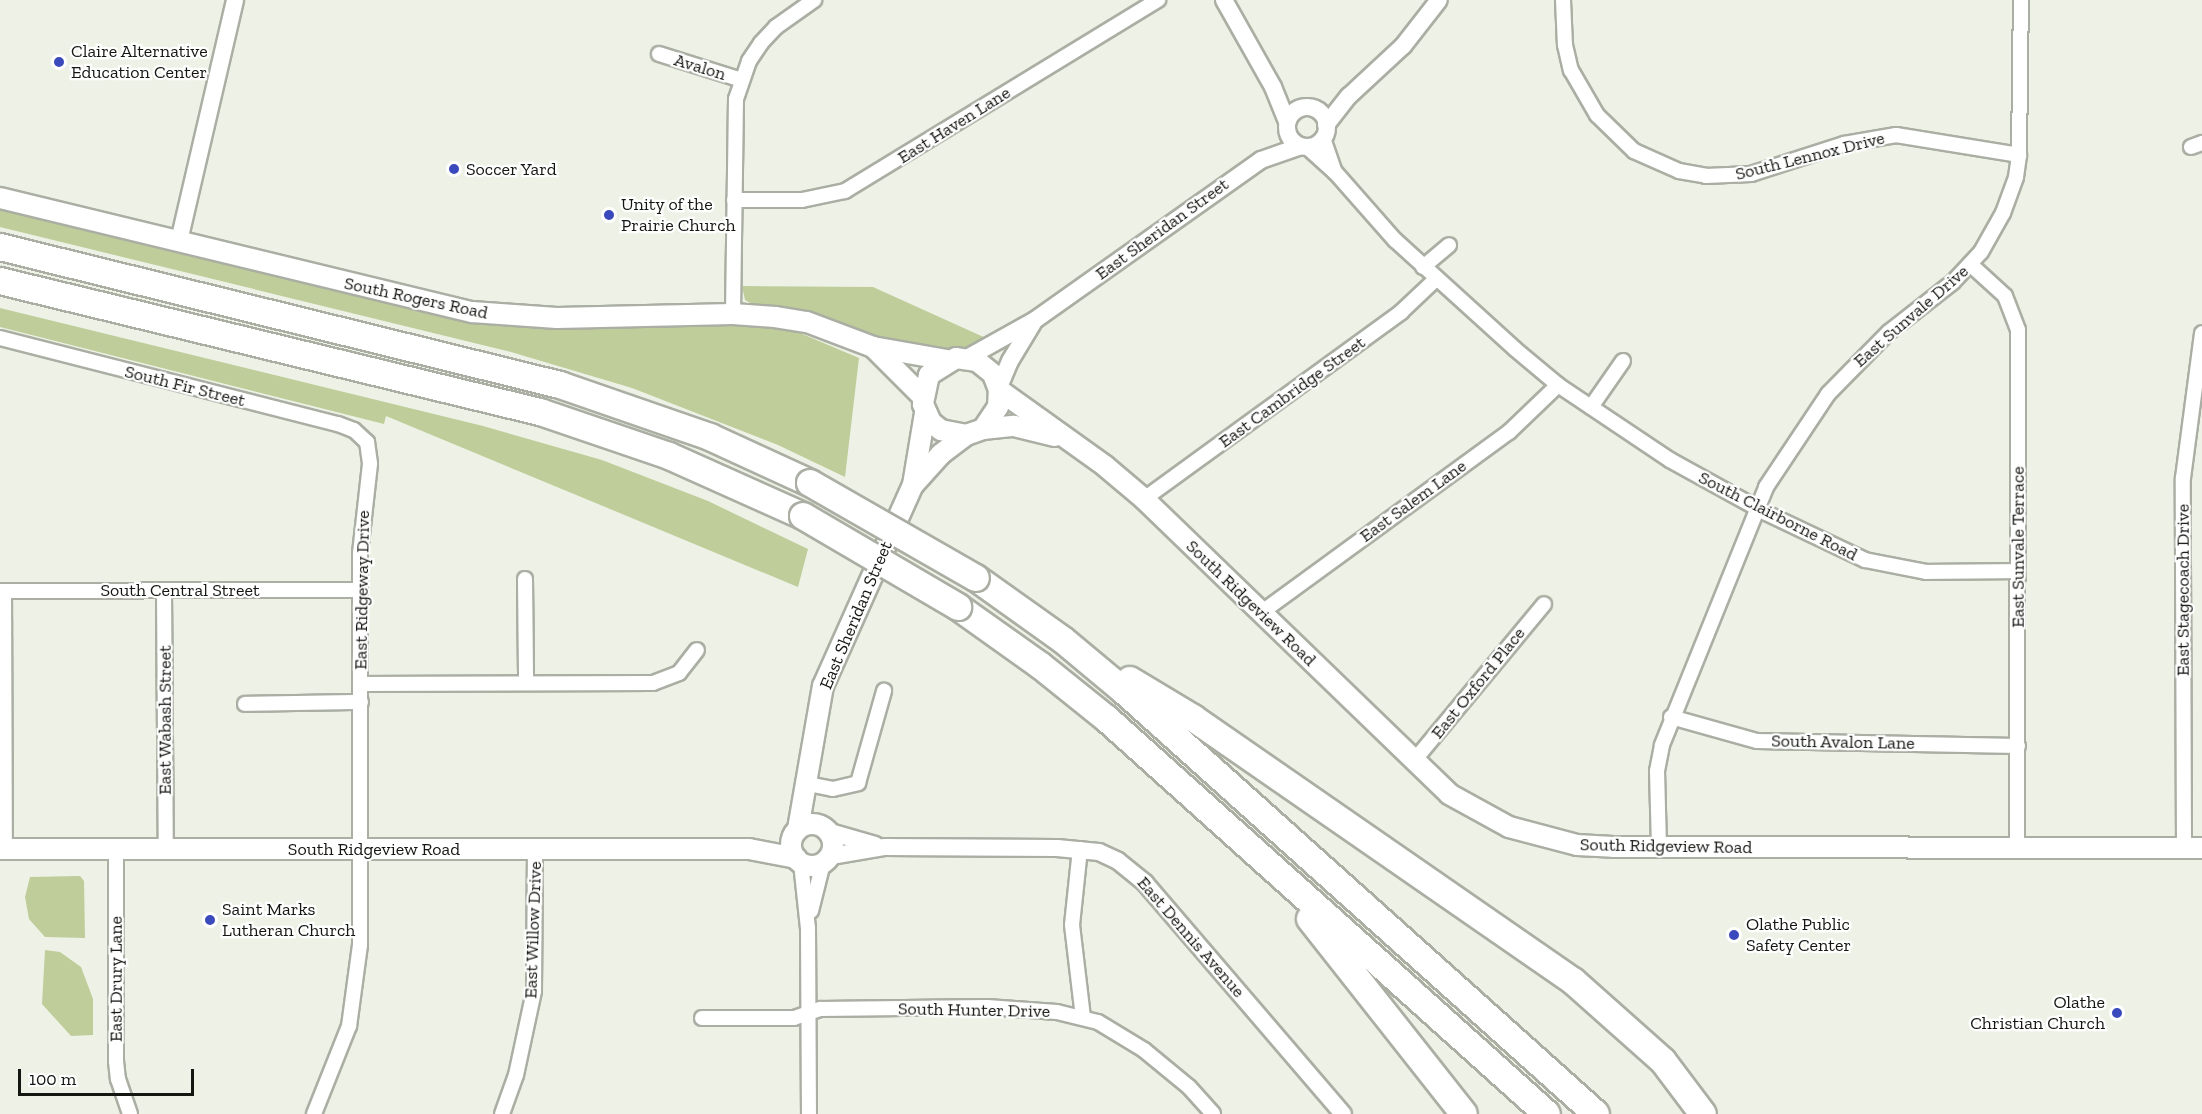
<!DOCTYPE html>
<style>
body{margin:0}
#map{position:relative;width:2202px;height:1114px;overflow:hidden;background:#eef2e6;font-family:"Zilla Slab",serif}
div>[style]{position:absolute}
.green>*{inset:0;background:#becd99}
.roads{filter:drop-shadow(2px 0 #aaaea3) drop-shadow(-2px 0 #aaaea3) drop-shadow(0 2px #aaaea3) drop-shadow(0 -2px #aaaea3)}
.minor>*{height:14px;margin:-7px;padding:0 7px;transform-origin:7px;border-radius:7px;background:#fff}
.tertiary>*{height:16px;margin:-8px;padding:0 8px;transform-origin:8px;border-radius:8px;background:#fff}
.tertiary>.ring{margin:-8px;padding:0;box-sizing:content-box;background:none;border:16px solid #fff;border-radius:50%}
.secondary>*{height:20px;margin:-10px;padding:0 10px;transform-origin:10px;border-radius:10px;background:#fff}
.secondary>.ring{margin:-10px;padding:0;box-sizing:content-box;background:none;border:20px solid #fff;border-radius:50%}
.motorway>*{height:26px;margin:-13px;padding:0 13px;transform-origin:13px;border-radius:13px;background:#fff}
.bridges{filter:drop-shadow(2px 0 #aaaea3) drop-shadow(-2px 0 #aaaea3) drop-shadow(0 2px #aaaea3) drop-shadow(0 -2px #aaaea3)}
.motorway-bridge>*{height:26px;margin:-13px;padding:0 13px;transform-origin:13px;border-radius:13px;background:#fff}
.dots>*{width:16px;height:16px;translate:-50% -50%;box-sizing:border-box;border:3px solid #fff;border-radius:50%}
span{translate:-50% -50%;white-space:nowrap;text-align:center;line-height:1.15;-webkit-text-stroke:4.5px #fff;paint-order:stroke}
.poi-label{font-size:18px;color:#141612}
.left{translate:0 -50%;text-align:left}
.right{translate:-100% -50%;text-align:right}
.street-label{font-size:18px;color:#141612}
.scale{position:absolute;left:18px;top:1069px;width:176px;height:27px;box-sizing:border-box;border:3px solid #141612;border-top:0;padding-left:8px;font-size:18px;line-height:21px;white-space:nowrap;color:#141612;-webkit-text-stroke:4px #fff;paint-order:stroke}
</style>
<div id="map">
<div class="green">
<div style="clip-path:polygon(0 208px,453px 319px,527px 327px,751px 325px,800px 333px,859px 358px,845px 477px,778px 445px,632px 388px,511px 352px,0 227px)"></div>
<div style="clip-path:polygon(742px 286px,873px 287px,988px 339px,949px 354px,885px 340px,827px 319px,757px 307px,745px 300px)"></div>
<div style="clip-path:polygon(0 308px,483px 426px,602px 460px,708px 501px,808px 549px,798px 587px,386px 416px,384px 424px,0 327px)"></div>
<div style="clip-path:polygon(80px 876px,84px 881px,85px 938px,45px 937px,29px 919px,25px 897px,30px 877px)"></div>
<div style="clip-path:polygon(45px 950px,60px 952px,81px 967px,93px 999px,93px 1035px,71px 1036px,42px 1004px)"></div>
</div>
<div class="roads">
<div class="minor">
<div style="left:1563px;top:0;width:45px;rotate:87.5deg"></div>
<div style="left:1565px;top:45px;width:26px;rotate:77deg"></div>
<div style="left:1571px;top:70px;width:52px;rotate:60deg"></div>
<div style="left:1597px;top:115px;width:52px;rotate:44.2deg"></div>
<div style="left:1634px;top:151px;width:49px;rotate:24deg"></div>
<div style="left:1679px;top:171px;width:27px;rotate:10deg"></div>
<div style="left:1706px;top:176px;width:45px;rotate:-2.5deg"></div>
<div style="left:1751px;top:174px;width:98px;rotate:-17.9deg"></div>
<div style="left:1844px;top:144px;width:53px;rotate:-9.8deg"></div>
<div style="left:1896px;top:135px;width:125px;rotate:9.2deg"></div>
<div style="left:659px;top:54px;width:87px;rotate:17.4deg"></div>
<div style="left:1323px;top:138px;width:36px;rotate:71deg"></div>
<div style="left:1307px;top:147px;width:38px;rotate:42deg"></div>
<div style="left:1335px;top:172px;width:91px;rotate:48.6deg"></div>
<div style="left:1395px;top:240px;width:162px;rotate:42.2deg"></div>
<div style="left:1515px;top:349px;width:56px;rotate:39.9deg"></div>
<div style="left:1558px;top:385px;width:135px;rotate:33.8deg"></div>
<div style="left:1670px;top:460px;width:110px;rotate:28.9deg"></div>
<div style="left:1766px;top:513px;width:110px;rotate:25.4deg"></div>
<div style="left:1865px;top:560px;width:62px;rotate:11.1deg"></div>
<div style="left:1926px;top:572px;width:92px;rotate:-0.6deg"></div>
<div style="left:2191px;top:147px;width:12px;rotate:-20deg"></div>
<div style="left:734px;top:200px;width:68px"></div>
<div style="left:802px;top:200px;width:44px;rotate:-11.8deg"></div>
<div style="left:845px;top:191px;width:367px;rotate:-31.4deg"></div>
<div style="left:1970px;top:264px;width:47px;rotate:42.4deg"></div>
<div style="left:2005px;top:296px;width:36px;rotate:69deg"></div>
<div style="left:2018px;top:330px;width:517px;rotate:90.11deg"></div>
<div style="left:1423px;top:267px;width:34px;rotate:-40deg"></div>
<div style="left:733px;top:314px;width:215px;rotate:-89.2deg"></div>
<div style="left:736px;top:99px;width:40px;rotate:-71.1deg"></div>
<div style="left:749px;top:61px;width:22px;rotate:-56deg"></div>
<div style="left:761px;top:43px;width:22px;rotate:-47deg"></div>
<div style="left:776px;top:27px;width:47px;rotate:-35.4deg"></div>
<div style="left:0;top:338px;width:349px;rotate:14.3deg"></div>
<div style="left:338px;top:424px;width:17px;rotate:21deg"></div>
<div style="left:354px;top:430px;width:18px;rotate:43deg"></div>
<div style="left:367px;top:442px;width:22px;rotate:82deg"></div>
<div style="left:370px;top:464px;width:90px;rotate:96.4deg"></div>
<div style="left:360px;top:553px;width:392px;rotate:90deg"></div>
<div style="left:360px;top:945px;width:82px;rotate:97.7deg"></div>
<div style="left:349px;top:1026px;width:95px;rotate:111.7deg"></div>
<div style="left:1591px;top:407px;width:56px;rotate:-55.2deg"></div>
<div style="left:1144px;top:499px;width:318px;rotate:-36deg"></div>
<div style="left:1401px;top:312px;width:48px;rotate:-43.3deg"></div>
<div style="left:525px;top:579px;width:104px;rotate:89.4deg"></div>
<div style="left:0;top:591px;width:359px;rotate:-0.2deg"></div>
<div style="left:4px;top:591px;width:258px;rotate:89.8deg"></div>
<div style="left:164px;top:591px;width:258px;rotate:89.6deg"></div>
<div style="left:1262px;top:612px;width:306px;rotate:-36.1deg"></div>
<div style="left:1509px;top:432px;width:68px;rotate:-43.8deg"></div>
<div style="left:360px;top:684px;width:293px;rotate:-0.2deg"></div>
<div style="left:653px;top:683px;width:28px;rotate:-21deg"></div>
<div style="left:679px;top:673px;width:29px;rotate:-52deg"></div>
<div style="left:245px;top:704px;width:116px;rotate:-1deg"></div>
<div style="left:1671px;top:717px;width:89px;rotate:15.6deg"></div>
<div style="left:1757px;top:741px;width:261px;rotate:1.1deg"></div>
<div style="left:1413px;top:762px;width:205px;rotate:-50.3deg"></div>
<div style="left:808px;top:784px;width:25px;rotate:11deg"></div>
<div style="left:833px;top:789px;width:26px;rotate:-13deg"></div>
<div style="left:858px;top:783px;width:96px;rotate:-74.2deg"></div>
<div style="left:1659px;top:847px;width:76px;rotate:-91.5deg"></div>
<div style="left:1657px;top:771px;width:26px;rotate:-79deg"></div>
<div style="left:1662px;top:745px;width:278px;rotate:-68deg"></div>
<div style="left:1766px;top:487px;width:112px;rotate:-56.3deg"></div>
<div style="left:1828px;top:394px;width:87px;rotate:-45.5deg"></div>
<div style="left:1889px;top:332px;width:81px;rotate:-38deg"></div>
<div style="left:1953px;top:282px;width:41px;rotate:-47deg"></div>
<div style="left:1981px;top:252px;width:45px;rotate:-60.6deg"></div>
<div style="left:2003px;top:213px;width:38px;rotate:-70deg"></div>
<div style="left:2016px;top:177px;width:22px;rotate:-82deg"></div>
<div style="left:2019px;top:155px;width:155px;rotate:-89.3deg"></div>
<div style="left:2184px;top:848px;width:370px;rotate:-90.2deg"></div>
<div style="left:2183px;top:478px;width:146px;rotate:-82.5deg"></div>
<div style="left:116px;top:849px;width:212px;rotate:90deg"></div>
<div style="left:116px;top:1061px;width:18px;rotate:84deg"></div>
<div style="left:118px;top:1079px;width:37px;rotate:71deg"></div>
<div style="left:1080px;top:849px;width:76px;rotate:96deg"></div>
<div style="left:1072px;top:925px;width:93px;rotate:83.2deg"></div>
<div style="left:801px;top:863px;width:65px;rotate:83.9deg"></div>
<div style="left:808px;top:928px;width:186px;rotate:89.7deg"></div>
<div style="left:811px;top:911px;width:49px;rotate:-76deg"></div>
<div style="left:702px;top:1018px;width:92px"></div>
<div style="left:794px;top:1018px;width:28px;rotate:-19deg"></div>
<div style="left:820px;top:1009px;width:167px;rotate:-0.7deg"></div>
<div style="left:987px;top:1007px;width:70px;rotate:4.1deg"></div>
<div style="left:1057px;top:1012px;width:42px;rotate:13.7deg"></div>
<div style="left:1098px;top:1022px;width:54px;rotate:31.3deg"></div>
<div style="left:1144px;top:1050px;width:58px;rotate:39.4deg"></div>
<div style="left:1189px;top:1087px;width:36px;rotate:48deg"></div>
<div style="left:502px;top:1114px;width:41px;rotate:-70.3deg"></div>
<div style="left:516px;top:1075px;width:86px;rotate:-77.9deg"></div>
<div style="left:534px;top:991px;width:142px;rotate:-89.6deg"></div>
</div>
<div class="tertiary">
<div style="left:1224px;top:0;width:100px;rotate:60.6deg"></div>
<div style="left:1273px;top:87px;width:37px;rotate:68deg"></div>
<div class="ring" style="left:1287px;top:107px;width:24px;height:24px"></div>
<div style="left:1326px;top:125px;width:37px;rotate:-52deg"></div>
<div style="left:1349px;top:96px;width:74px;rotate:-42.8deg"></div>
<div style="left:1403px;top:46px;width:58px;rotate:-52deg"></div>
<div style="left:179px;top:241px;width:247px;rotate:-76.9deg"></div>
<div style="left:967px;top:358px;width:78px;rotate:-29.2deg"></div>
<div style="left:1035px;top:320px;width:277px;rotate:-35.3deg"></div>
<div style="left:1261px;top:160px;width:42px;rotate:-19.3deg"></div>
<div style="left:999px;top:387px;width:28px;rotate:-67deg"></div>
<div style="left:1010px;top:361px;width:44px;rotate:-58.8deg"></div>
<div style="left:830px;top:832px;width:47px;rotate:16.1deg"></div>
<div style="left:831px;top:856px;width:55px;rotate:-9.5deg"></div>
<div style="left:885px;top:847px;width:172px;rotate:0.3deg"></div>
<div style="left:1057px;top:848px;width:42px;rotate:5.4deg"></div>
<div style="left:1099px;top:852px;width:21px;rotate:25deg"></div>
<div style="left:1118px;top:861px;width:35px;rotate:39deg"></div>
<div style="left:1145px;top:883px;width:304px;rotate:49.4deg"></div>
</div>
<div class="secondary">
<div style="left:0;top:198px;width:486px;rotate:13.6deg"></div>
<div style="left:472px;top:312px;width:85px;rotate:4deg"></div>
<div style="left:557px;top:318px;width:176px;rotate:-1.3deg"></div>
<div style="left:733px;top:314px;width:42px;rotate:4.1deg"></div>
<div style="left:775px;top:317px;width:32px;rotate:9deg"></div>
<div style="left:807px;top:322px;width:71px;rotate:20.7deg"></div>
<div style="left:873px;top:347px;width:75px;rotate:10deg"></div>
<div style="left:873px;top:347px;width:69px;rotate:45deg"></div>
<div style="left:999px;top:390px;width:130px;rotate:35.6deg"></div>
<div style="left:1105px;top:466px;width:51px;rotate:40.2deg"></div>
<div style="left:1144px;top:499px;width:424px;rotate:44deg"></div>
<div style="left:1449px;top:794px;width:68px;rotate:28.8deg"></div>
<div style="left:1509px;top:827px;width:70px;rotate:14.8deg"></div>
<div style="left:1577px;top:845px;width:36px;rotate:3deg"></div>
<div style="left:1613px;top:847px;width:589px;rotate:0.1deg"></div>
<div style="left:983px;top:429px;width:31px;rotate:-6deg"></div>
<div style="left:1014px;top:426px;width:42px;rotate:13.7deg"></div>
<div style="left:914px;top:484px;width:40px;rotate:-48deg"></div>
<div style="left:941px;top:454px;width:31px;rotate:-37deg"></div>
<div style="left:966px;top:435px;width:18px;rotate:-19deg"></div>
<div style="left:983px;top:429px;width:27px;rotate:-56deg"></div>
<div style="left:998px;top:407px;width:17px;rotate:-87deg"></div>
<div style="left:999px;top:390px;width:17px;rotate:-111deg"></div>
<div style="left:993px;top:374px;width:21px;rotate:-141deg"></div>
<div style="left:977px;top:361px;width:21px;rotate:-172deg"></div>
<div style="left:956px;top:358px;width:32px;rotate:148deg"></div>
<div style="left:929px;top:375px;width:30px;rotate:102deg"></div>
<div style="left:923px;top:404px;width:20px;rotate:66deg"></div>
<div style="left:931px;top:422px;width:13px;rotate:39deg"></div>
<div style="left:941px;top:430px;width:25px;rotate:11deg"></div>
<div class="ring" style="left:791px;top:824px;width:22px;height:22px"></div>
<div style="left:798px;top:829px;width:145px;rotate:-80.1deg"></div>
<div style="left:823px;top:686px;width:220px;rotate:-65.9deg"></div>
<div style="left:913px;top:485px;width:73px;rotate:-80.5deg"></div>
<div style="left:0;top:849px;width:749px"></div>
<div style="left:749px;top:849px;width:48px;rotate:10.8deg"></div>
</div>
<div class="motorway">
<div style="left:0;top:247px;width:577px;rotate:13.84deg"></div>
<div style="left:560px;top:385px;width:159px;rotate:19.1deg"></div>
<div style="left:710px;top:437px;width:110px;rotate:24.7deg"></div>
<div style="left:0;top:281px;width:556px;rotate:13.64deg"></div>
<div style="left:540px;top:412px;width:136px;rotate:18.8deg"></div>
<div style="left:669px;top:456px;width:147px;rotate:24.1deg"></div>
<div style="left:976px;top:578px;width:107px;rotate:35.5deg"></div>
<div style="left:1063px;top:640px;width:78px;rotate:39.8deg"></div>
<div style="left:1123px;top:690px;width:635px;rotate:41.87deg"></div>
<div style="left:958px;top:607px;width:102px;rotate:35.4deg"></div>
<div style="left:1041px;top:666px;width:85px;rotate:38.8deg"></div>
<div style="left:1107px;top:719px;width:591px;rotate:41.92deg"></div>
<div style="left:1130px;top:680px;width:74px;rotate:31.1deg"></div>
<div style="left:1193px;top:718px;width:462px;rotate:34.7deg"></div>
<div style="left:1573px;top:981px;width:120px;rotate:41.6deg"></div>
<div style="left:1663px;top:1061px;width:66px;rotate:53deg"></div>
<div style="left:1310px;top:919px;width:248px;rotate:51.7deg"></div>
</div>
</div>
<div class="bridges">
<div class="motorway-bridge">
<div style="left:810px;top:483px;width:191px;rotate:29.8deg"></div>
<div style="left:803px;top:516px;width:180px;rotate:30.4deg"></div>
</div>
</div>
<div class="dots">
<div style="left:59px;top:62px;background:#3a49bc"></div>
<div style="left:454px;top:169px;background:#3a49bc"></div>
<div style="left:609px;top:215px;background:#3a49bc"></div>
<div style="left:210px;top:920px;background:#3a49bc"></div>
<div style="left:1734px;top:935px;background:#3a49bc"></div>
<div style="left:2117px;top:1013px;background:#3a49bc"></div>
</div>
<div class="poi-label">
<span class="left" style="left:71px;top:62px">Claire Alternative<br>Education Center</span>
<span class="left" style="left:466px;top:169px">Soccer Yard</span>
<span class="left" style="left:621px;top:215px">Unity of the<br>Prairie Church</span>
<span class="left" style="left:222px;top:920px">Saint Marks<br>Lutheran Church</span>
<span class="left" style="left:1746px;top:935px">Olathe Public<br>Safety Center</span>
<span class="right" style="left:2105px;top:1013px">Olathe<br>Christian Church</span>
</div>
<div class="street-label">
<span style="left:700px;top:67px;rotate:17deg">Avalon</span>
<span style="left:954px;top:125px;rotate:-32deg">East Haven Lane</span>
<span style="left:1810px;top:156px;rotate:-14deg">South Lennox Drive</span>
<span style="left:1162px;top:229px;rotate:-36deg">East Sheridan Street</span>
<span style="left:416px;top:298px;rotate:12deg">South Rogers Road</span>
<span style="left:1911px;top:316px;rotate:-41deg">East Sunvale Drive</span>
<span style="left:185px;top:386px;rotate:14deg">South Fir Street</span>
<span style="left:1292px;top:392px;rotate:-36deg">East Cambridge Street</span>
<span style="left:1413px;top:501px;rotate:-36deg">East Salem Lane</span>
<span style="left:1778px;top:516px;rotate:27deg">South Clairborne Road</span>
<span style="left:2018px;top:547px;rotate:-90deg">East Sunvale Terrace</span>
<span style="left:180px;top:590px">South Central Street</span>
<span style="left:362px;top:590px;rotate:-89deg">East Ridgeway Drive</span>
<span style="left:2183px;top:590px;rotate:-90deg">East Stagecoach Drive</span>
<span style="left:1251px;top:603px;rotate:44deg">South Ridgeview Road</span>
<span style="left:856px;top:615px;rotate:-67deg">East Sheridan Street</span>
<span style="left:1478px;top:683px;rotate:-51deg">East Oxford Place</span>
<span style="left:165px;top:720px;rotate:-90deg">East Wabash Street</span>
<span style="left:1843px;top:742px;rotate:1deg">South Avalon Lane</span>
<span style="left:1666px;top:846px;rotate:1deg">South Ridgeview Road</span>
<span style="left:374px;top:849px">South Ridgeview Road</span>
<span style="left:533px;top:930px;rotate:-88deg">East Willow Drive</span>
<span style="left:1191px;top:937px;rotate:49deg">East Dennis Avenue</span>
<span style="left:116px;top:979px;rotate:-90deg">East Drury Lane</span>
<span style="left:974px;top:1010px;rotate:1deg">South Hunter Drive</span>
</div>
<div class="scale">100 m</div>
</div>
